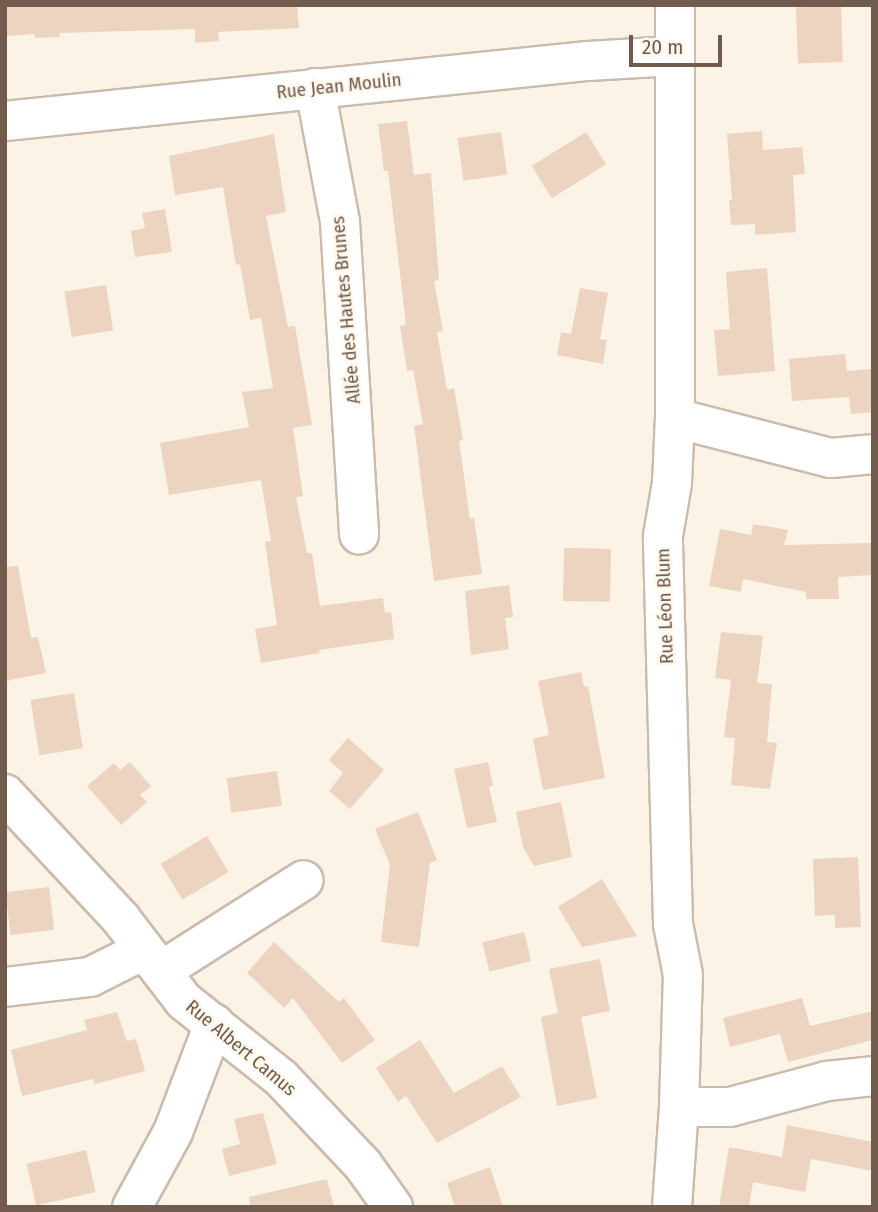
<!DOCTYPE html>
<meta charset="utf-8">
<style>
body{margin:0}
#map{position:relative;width:878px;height:1212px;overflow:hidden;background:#faf3e6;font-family:"Fira Sans Condensed",sans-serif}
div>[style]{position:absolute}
.building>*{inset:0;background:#edd4c0;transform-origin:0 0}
.roads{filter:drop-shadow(2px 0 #cbbbad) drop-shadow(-2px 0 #cbbbad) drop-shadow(0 2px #cbbbad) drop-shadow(0 -2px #cbbbad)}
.minor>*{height:38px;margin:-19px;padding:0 19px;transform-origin:19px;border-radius:19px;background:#fff}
span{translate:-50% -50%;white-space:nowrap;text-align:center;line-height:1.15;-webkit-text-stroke:5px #fdf7ec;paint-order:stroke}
.street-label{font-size:19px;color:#715b4d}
.frame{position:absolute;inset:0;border:7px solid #715b4d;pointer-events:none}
.scale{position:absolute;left:629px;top:35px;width:93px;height:32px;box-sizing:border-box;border:4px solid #715b4d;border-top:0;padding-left:9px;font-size:21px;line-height:24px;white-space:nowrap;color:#715b4d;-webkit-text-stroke:5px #fdf7ec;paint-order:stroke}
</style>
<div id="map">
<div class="building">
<div style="clip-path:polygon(5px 5px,297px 5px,299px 28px,218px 32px,219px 41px,195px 43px,195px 29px,59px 33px,60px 37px,35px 38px,35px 34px,5px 36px)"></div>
<div style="left:841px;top:6px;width:56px;height:45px;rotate:88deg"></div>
<div style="clip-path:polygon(407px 121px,414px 175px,431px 173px,439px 280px,434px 281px,443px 331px,437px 332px,447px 390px,454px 388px,463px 440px,459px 441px,470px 519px,474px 518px,482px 574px,434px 581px,414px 426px,423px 424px,413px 370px,407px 371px,400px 326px,406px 325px,388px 171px,384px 171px,378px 124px)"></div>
<div style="clip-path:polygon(762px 131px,763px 150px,802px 147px,805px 174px,793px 175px,796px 232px,755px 235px,755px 224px,731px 225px,729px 200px,732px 200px,727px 134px)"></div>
<div style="left:501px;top:132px;width:43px;height:44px;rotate:82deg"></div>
<div style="left:586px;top:132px;width:38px;height:64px;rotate:58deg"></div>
<div style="clip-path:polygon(274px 134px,286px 212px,266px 216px,288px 327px,295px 326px,312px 425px,293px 428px,303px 496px,296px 497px,307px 553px,312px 553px,320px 606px,383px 598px,385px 613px,391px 612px,394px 639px,319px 650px,320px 653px,261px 663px,255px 629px,277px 625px,265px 542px,271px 541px,261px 480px,169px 495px,160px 443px,249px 427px,242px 392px,273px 388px,261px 318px,250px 320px,240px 264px,236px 265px,223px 187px,175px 195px,169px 156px)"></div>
<div style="clip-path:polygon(165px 209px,172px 252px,135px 257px,131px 231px,145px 228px,142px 213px)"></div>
<div style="clip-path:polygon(767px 268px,775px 371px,718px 376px,714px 330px,730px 329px,726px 272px)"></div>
<div style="left:106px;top:285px;width:46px;height:42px;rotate:81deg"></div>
<div style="clip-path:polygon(580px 288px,608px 293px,600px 339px,607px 340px,603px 364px,557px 355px,561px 332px,571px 334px)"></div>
<div style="clip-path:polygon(845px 354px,847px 371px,873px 369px,873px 412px,851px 414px,849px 397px,792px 401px,789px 359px)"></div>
<div style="clip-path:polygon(753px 524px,788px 530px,784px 545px,873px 543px,873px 575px,838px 577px,839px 599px,806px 599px,806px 592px,743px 579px,741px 592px,709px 586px,720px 529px,751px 535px)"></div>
<div style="left:564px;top:548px;width:47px;height:53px;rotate:1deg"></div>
<div style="clip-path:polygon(18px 566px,31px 638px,38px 637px,46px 673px,5px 681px,5px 567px)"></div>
<div style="clip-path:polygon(509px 585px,513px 617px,505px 618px,509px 649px,471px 655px,465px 591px)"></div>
<div style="clip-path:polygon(721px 632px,763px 636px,757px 683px,772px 684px,767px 742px,777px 743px,770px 789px,731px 785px,735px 738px,724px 737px,731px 680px,715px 678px)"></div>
<div style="clip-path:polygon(581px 672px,584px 687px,588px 686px,605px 778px,543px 790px,533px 739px,549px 735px,538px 681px)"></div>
<div style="left:74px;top:693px;width:56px;height:44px;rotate:81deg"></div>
<div style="clip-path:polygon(348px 738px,384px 770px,350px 809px,329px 791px,343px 773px,329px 760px)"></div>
<div style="clip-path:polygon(130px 762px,151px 786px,140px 795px,147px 802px,121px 825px,87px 786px,114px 763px,120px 770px)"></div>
<div style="clip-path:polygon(488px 762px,493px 785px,489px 787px,497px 822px,467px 828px,454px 769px)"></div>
<div style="left:277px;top:771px;width:35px;height:51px;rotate:82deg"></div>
<div style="clip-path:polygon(561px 802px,572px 857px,534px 866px,523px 847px,516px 812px)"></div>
<div style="clip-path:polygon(418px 812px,437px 860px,430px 863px,419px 947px,381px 942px,390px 865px,375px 829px)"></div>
<div style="left:207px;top:836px;width:42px;height:54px;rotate:59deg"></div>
<div style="clip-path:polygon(858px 857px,861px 927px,835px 928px,835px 915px,815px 916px,813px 859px)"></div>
<div style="clip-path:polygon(602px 879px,637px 936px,582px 947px,558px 907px)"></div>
<div style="left:49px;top:887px;width:43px;height:44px;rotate:83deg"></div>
<div style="left:524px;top:932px;width:30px;height:43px;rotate:76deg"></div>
<div style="clip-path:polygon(274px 942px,339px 1002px,344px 998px,375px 1040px,342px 1063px,293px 998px,284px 1008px,247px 973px)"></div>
<div style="clip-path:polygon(600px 959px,610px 1011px,581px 1017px,597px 1098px,557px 1106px,541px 1017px,558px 1013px,549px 969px)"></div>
<div style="clip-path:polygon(802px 998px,810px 1026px,873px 1011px,873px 1040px,788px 1062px,780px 1034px,730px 1047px,723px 1018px)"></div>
<div style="clip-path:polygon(117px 1012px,127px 1041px,136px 1039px,145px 1071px,95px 1084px,93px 1079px,22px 1096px,11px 1050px,87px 1030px,84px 1020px)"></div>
<div style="clip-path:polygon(420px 1040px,454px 1093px,502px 1066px,521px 1097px,437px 1143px,406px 1096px,398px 1102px,376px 1068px)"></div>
<div style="clip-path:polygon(263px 1113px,277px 1164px,229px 1176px,222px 1149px,240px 1144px,234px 1119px)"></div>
<div style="clip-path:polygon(787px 1125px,873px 1142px,873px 1171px,811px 1159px,805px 1192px,753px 1182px,749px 1207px,719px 1207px,729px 1147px,782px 1157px)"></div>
<div style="left:86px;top:1150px;width:43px;height:61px;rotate:77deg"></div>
<div style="clip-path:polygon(490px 1167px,503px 1207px,455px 1207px,447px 1183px)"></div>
<div style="clip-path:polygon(327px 1179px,334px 1207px,250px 1207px,249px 1197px)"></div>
</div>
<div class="roads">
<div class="minor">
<div style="left:315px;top:88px;width:136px;rotate:79.4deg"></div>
<div style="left:340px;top:222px;width:313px;rotate:86.5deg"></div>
<div style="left:5px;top:121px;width:586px;rotate:-5.88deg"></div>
<div style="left:588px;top:61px;width:86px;rotate:-3.3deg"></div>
<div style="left:675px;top:418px;width:161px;rotate:14.4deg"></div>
<div style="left:831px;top:458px;width:42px;rotate:-5.4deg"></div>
<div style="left:5px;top:794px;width:171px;rotate:47.1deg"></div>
<div style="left:121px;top:919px;width:103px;rotate:52.5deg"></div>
<div style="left:184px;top:1001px;width:124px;rotate:38.4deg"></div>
<div style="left:281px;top:1078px;width:120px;rotate:46.7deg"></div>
<div style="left:363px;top:1165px;width:52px;rotate:54.5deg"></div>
<div style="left:161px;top:971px;width:169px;rotate:-32.5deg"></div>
<div style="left:5px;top:987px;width:86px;rotate:-6.7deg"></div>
<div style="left:90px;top:977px;width:60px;rotate:-26.6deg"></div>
<div style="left:679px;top:1107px;width:51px"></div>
<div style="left:730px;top:1107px;width:100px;rotate:-15deg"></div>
<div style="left:827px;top:1081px;width:46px;rotate:-6.2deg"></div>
<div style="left:132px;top:1207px;width:85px;rotate:-61.3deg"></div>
<div style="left:173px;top:1132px;width:116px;rotate:-69.2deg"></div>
<div style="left:672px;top:1207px;width:100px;rotate:-86deg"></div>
<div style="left:679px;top:1107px;width:132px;rotate:-88.3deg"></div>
<div style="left:683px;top:975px;width:52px;rotate:-101.1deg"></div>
<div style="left:673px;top:924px;width:388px;rotate:-91.5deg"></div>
<div style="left:663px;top:536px;width:54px;rotate:-80.4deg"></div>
<div style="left:672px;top:483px;width:65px;rotate:-87.4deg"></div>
<div style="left:675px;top:418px;width:413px;rotate:-90deg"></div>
</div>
</div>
<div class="street-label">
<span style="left:339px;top:86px;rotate:-6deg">Rue Jean Moulin</span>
<span style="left:346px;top:310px;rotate:-95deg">Allée des Hautes Brunes</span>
<span style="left:665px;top:606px;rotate:-92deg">Rue Léon Blum</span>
<span style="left:241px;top:1048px;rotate:40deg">Rue Albert Camus</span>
</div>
<div class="frame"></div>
<div class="scale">20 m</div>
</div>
